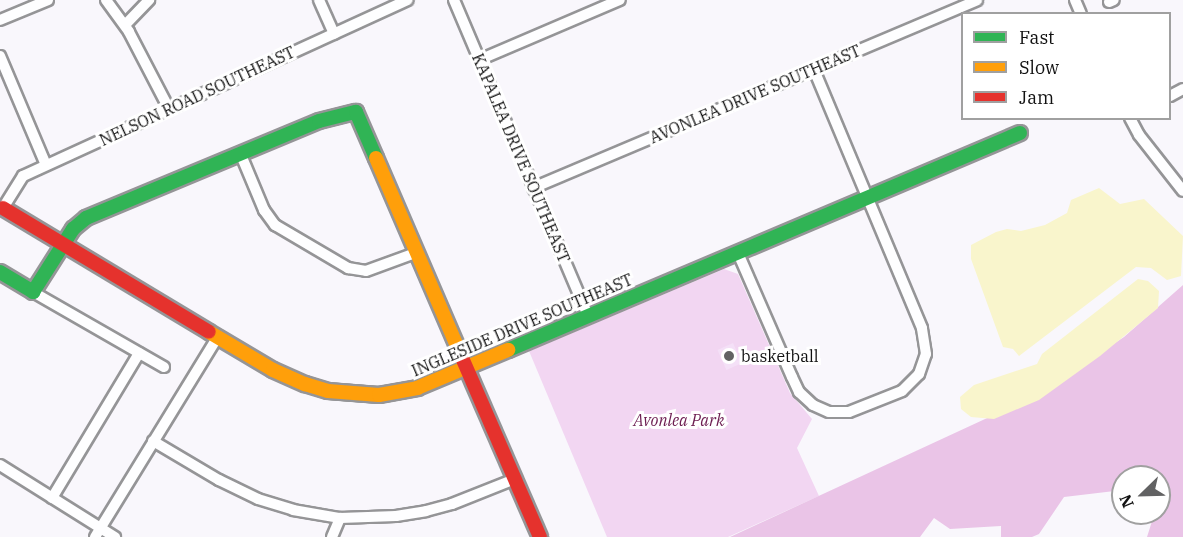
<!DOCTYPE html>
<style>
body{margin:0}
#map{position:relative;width:1183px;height:537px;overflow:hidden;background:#f9f7fc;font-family:"IBM Plex Serif",serif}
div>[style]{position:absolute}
.green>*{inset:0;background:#f2d6f2}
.forest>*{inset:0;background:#eac4e7}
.pitch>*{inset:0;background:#f4e0f7;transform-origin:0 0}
.water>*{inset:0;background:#f9f5cc}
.roads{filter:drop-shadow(2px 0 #959597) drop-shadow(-2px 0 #959597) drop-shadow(0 2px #959597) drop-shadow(0 -2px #959597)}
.street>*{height:10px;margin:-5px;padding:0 5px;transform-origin:5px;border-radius:5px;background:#fefeff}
.fast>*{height:14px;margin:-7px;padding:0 7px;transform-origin:7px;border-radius:7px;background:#30b455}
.slow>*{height:14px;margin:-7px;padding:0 7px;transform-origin:7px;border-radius:7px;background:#ff9f0a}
.jam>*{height:14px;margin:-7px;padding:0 7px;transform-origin:7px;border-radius:7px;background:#e5322d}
.dots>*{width:16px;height:16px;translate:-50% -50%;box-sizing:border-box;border:3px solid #fff;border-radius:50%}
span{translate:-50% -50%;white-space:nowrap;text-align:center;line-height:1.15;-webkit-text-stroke:6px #fff;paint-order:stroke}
.street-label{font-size:16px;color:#111}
.poi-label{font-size:16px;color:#111}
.left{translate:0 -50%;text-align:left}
.park-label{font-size:16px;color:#6d1d51;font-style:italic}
.legend{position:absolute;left:961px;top:12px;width:210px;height:108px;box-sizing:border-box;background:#fff;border:2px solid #a0a0a0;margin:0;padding:8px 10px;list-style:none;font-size:18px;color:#111}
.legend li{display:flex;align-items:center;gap:12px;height:30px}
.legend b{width:30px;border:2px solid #a0a0a0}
.north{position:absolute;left:1111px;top:465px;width:60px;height:60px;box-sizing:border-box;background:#fff;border:2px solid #a0a0a0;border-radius:50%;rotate:247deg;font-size:16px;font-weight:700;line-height:24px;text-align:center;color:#111}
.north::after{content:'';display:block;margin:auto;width:21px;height:27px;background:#626263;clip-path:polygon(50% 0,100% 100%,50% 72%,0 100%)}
</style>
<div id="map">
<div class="green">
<div style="clip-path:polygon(724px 269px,738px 274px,790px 393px,812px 419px,797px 448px,819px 496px,728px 537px,607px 537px,529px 351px)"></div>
</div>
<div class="forest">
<div style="clip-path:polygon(1183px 285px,1183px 537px,1147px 537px,1153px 518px,1149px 513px,1159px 513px,1159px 477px,1123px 477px,1123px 490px,1064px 497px,1039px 534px,1032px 537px,1001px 537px,1001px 526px,950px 529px,934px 518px,920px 537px,730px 537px,1035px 396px,1124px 337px)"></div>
</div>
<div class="pitch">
<div style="left:733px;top:343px;width:22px;height:17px;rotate:66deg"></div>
</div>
<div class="water">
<div style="clip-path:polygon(1099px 188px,1120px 204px,1144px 199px,1183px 236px,1181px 276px,1167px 280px,1151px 268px,1136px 267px,1019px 356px,1013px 349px,1003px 347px,971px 259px,971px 245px,996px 232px,1007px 229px,1021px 231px,1045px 225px,1067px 213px,1071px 200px)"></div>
<div style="clip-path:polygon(1138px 279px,1148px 281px,1159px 291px,1158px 308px,1100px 356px,1039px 400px,994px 419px,971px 417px,961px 409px,960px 397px,974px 385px,1037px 364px,1042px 354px)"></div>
</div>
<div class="roads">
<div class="street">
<div style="left:106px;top:0;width:39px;rotate:54deg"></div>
<div style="left:129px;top:32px;width:87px;rotate:62.5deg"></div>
<div style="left:319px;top:0;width:37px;rotate:66deg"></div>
<div style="left:454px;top:0;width:343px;rotate:67deg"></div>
<div style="left:1075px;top:0;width:15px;rotate:67deg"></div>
<div style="left:1109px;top:2px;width:5px;rotate:-22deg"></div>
<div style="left:0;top:20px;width:52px;rotate:-22.6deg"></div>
<div style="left:125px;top:25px;width:35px;rotate:-46deg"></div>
<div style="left:0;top:56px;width:118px;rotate:67.1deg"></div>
<div style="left:479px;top:60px;width:153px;rotate:-23.1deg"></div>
<div style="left:1170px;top:96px;width:15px;rotate:-28deg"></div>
<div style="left:1130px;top:118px;width:19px;rotate:62deg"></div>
<div style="left:1139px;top:135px;width:71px;rotate:51.8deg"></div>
<div style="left:241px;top:155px;width:60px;rotate:67.3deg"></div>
<div style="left:264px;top:210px;width:19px;rotate:54deg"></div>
<div style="left:275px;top:225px;width:85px;rotate:30.5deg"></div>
<div style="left:348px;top:268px;width:18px;rotate:9deg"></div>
<div style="left:366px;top:271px;width:55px;rotate:-20.1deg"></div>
<div style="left:533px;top:188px;width:482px;rotate:-22.9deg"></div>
<div style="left:0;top:208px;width:3px"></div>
<div style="left:3px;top:208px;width:38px;rotate:-58deg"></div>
<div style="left:23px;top:176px;width:423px;rotate:-24.6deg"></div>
<div style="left:738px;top:253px;width:135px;rotate:66.5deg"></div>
<div style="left:792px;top:377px;width:17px;rotate:65deg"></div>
<div style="left:799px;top:392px;width:19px;rotate:43deg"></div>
<div style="left:813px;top:405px;width:17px;rotate:24deg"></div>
<div style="left:829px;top:412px;width:20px"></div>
<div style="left:849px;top:412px;width:57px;rotate:-21.6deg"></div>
<div style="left:902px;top:391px;width:24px;rotate:-45deg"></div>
<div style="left:919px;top:374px;width:21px;rotate:-71deg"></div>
<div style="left:926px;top:354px;width:26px;rotate:-99deg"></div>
<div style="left:922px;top:328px;width:280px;rotate:-112.7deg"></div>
<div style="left:33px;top:292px;width:151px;rotate:29.8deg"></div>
<div style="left:153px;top:441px;width:77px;rotate:30.6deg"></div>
<div style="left:219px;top:480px;width:43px;rotate:26deg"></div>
<div style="left:258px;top:499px;width:37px;rotate:17deg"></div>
<div style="left:293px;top:510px;width:48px;rotate:9.7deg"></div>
<div style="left:340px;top:518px;width:56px;rotate:-2deg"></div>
<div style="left:396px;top:516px;width:30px;rotate:-9deg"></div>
<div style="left:426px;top:511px;width:27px;rotate:-15deg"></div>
<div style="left:452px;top:504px;width:68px;rotate:-21.6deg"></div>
<div style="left:0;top:465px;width:136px;rotate:32.1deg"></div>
<div style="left:52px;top:498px;width:169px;rotate:-59deg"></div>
<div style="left:95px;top:537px;width:236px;rotate:-58.5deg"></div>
<div style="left:332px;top:537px;width:21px;rotate:-67deg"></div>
</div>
<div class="fast">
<div style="left:0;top:272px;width:39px;rotate:31deg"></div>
<div style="left:33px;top:292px;width:75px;rotate:-57.6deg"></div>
<div style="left:73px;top:229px;width:17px;rotate:-40deg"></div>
<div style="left:86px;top:218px;width:252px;rotate:-22.6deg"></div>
<div style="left:319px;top:121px;width:38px;rotate:-14deg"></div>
<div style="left:356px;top:112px;width:50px;rotate:66.5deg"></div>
<div style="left:508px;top:350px;width:556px;rotate:-22.97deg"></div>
</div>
<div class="slow">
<div style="left:376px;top:158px;width:220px;rotate:66.7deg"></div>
<div style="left:209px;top:332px;width:74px;rotate:30.7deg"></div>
<div style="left:273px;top:370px;width:35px;rotate:24deg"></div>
<div style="left:305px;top:384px;width:24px;rotate:17deg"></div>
<div style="left:328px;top:391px;width:51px;rotate:4.5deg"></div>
<div style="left:379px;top:395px;width:39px;rotate:-10deg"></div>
<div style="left:417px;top:388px;width:99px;rotate:-22.7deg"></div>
</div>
<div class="jam">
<div style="left:3px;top:208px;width:240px;rotate:31deg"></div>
<div style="left:463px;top:360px;width:193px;rotate:66.5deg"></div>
</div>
</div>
<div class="dots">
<div style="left:729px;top:356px;background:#626263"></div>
</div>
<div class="street-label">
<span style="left:755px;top:94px;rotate:-23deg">AVONLEA DRIVE SOUTHEAST</span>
<span style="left:197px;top:96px;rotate:-25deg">NELSON ROAD SOUTHEAST</span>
<span style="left:521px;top:158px;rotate:67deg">KAPALEA DRIVE SOUTHEAST</span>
<span style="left:522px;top:325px;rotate:-23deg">INGLESIDE DRIVE SOUTHEAST</span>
</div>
<div class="poi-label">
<span class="left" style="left:741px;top:356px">basketball</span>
</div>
<div class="park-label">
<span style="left:679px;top:420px">Avonlea Park</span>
</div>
<ul class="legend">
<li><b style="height:8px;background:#30b455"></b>Fast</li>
<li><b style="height:8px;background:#ff9f0a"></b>Slow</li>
<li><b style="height:8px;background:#e5322d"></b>Jam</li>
</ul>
<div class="north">N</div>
</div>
